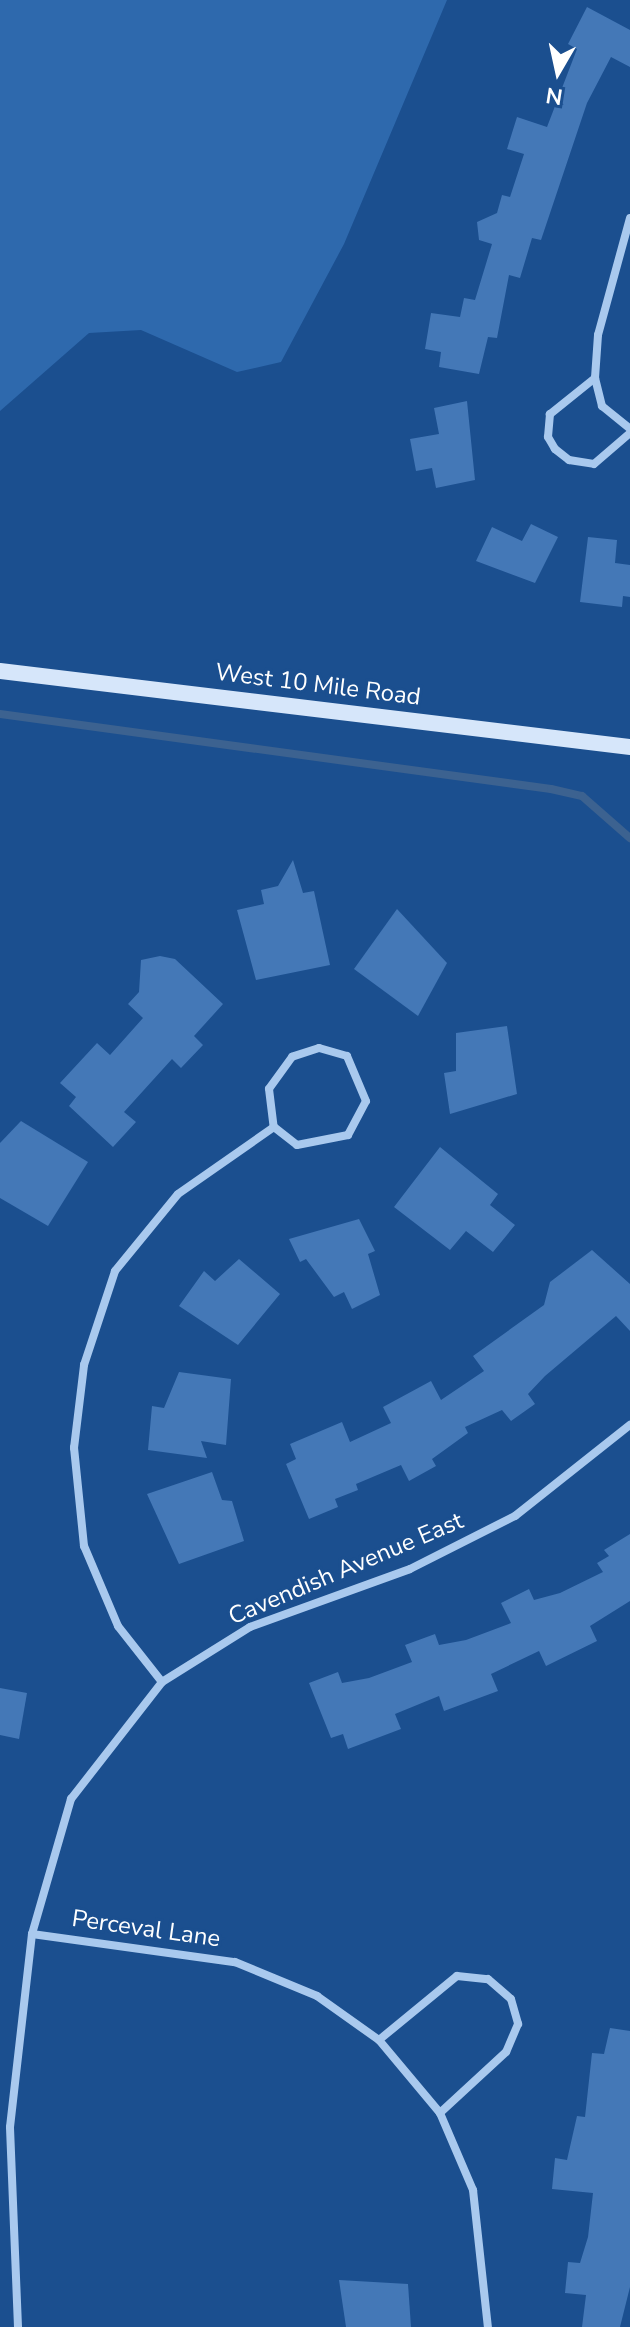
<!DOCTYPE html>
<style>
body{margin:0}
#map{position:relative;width:630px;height:2327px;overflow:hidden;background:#1b4f8f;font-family:"Nunito Sans",sans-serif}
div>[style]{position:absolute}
.green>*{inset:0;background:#2e69ad}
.stream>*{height:8px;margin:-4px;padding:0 4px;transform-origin:4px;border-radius:4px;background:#3c6290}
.building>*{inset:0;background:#4478b7}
.street>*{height:8px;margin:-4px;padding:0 4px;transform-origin:4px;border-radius:4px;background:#a9c9ee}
.secondary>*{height:16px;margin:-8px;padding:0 8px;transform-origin:8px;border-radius:8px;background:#d6e6fa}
span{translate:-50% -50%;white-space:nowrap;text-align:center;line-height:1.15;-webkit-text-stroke:6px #1b4f8f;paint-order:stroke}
.street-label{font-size:24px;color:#fff}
.north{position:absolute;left:518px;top:32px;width:80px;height:80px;-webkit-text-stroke:6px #1b4f8f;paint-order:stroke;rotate:189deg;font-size:22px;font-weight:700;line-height:32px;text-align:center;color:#fff}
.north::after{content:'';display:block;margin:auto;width:28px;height:36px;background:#fff;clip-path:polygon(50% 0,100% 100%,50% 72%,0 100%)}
</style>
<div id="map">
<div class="green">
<div style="clip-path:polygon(0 0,447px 0,344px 244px,281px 362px,237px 372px,141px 330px,89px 333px,0 411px)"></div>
</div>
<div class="stream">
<div style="left:0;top:714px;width:556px;rotate:7.75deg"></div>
<div style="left:551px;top:789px;width:32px;rotate:13deg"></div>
<div style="left:582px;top:796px;width:64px;rotate:41.2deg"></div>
</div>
<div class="building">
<div style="clip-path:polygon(587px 7px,630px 30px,630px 67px,611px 57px,587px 103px,541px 240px,532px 238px,520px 278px,509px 275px,497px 338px,488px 337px,479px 374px,439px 367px,441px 352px,425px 349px,431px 313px,460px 317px,464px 298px,475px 300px,492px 244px,479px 240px,477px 222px,497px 213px,502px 195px,510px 197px,524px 154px,507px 149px,517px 117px,547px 127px,577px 49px,568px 44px)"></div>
<div style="clip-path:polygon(467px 401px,475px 480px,436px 488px,432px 468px,416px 471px,410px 439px,439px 434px,434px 408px)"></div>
<div style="clip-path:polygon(531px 524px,558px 537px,535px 583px,476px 561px,492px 527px,522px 541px)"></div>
<div style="clip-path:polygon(588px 537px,617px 540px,615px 563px,630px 565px,630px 597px,623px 596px,622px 607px,580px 602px)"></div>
<div style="clip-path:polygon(293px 860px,303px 893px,314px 891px,330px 965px,256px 980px,237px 910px,264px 904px,261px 890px,278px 886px)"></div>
<div style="clip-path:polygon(397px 909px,447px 963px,418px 1016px,354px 969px)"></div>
<div style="clip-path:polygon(160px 956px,175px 959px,223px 1004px,194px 1036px,203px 1045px,181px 1068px,172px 1059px,124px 1112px,136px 1122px,113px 1147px,69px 1106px,76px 1097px,60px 1083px,97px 1043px,110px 1055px,143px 1018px,128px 1004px,139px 992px,141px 960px)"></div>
<div style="clip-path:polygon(507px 1026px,517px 1094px,450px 1114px,444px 1073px,456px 1071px,456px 1033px)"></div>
<div style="clip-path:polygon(21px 1121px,88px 1162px,48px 1226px,0 1198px,0 1143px)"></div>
<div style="clip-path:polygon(440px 1147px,498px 1194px,490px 1205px,515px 1225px,493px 1252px,466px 1231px,450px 1250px,394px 1207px)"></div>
<div style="clip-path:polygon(359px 1219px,375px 1251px,368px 1254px,380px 1295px,352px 1309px,344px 1292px,334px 1297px,306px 1259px,300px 1262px,289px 1239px)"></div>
<div style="clip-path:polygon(592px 1250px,630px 1284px,630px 1331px,616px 1316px,545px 1376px,528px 1394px,535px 1404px,511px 1421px,502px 1410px,465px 1427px,468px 1433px,432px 1459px,436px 1466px,409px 1481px,401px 1465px,356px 1484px,358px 1490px,335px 1499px,338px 1507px,309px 1519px,286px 1464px,296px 1459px,290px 1444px,342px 1422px,350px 1442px,391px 1423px,383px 1407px,431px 1381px,441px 1400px,484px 1371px,473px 1356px,544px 1305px,550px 1282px)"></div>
<div style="clip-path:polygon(239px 1259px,280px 1294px,238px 1345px,179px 1306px,204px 1271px,215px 1281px)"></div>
<div style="clip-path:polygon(179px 1372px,231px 1379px,226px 1445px,201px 1441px,207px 1458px,148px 1450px,152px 1406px,164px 1408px)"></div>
<div style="clip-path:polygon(212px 1472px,222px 1500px,232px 1501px,244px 1541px,179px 1564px,147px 1494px)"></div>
<div style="clip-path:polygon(630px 1534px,630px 1601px,590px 1626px,597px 1641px,546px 1666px,539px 1651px,491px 1674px,498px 1691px,444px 1711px,439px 1696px,395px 1714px,401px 1729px,348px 1749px,343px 1734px,331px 1738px,309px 1683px,338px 1672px,342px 1683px,369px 1678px,412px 1662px,405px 1645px,435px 1634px,439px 1645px,466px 1640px,511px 1623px,501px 1603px,529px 1589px,534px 1600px,560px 1593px,603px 1572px,597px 1563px,609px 1556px,604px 1550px)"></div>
<div style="clip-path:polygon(0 1688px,27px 1693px,19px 1739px,0 1735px)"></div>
<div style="clip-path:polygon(610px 2028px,630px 2031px,630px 2287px,620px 2327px,582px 2327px,586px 2295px,565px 2293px,568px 2262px,580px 2263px,588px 2237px,593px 2193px,552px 2189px,555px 2158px,567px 2160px,577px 2116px,585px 2117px,592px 2053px,604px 2054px)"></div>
<div style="clip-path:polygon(339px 2280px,408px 2284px,411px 2327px,346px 2327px)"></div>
</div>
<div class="street">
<div style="left:630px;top:218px;width:121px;rotate:105.3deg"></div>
<div style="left:598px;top:335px;width:43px;rotate:94deg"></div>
<div style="left:595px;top:378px;width:29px;rotate:76deg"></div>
<div style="left:602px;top:406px;width:36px;rotate:39deg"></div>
<div style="left:595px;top:378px;width:58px;rotate:141.3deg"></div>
<div style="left:550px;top:414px;width:23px;rotate:95deg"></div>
<div style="left:548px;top:437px;width:14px;rotate:60deg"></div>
<div style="left:555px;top:449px;width:18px;rotate:38deg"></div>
<div style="left:569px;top:460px;width:25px;rotate:9deg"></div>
<div style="left:594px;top:464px;width:48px;rotate:-40.7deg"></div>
<div style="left:162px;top:1682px;width:71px;rotate:-128.2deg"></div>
<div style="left:118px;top:1626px;width:87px;rotate:-113deg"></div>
<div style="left:84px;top:1546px;width:99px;rotate:-95.8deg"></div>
<div style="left:74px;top:1448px;width:84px;rotate:-83.1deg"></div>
<div style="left:84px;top:1365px;width:99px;rotate:-71.7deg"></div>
<div style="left:115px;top:1271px;width:99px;rotate:-50.7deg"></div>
<div style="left:178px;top:1194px;width:117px;rotate:-34.9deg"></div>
<div style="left:274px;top:1127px;width:29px;rotate:38deg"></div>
<div style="left:297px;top:1145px;width:52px;rotate:-11.1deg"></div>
<div style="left:348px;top:1135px;width:38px;rotate:-62deg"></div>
<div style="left:366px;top:1101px;width:49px;rotate:-112.9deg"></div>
<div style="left:347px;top:1056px;width:29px;rotate:-164deg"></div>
<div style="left:319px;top:1048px;width:28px;rotate:162deg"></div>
<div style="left:292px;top:1057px;width:39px;rotate:126deg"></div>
<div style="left:269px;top:1089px;width:38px;rotate:83deg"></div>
<div style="left:32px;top:1934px;width:205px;rotate:7.9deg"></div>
<div style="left:235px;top:1962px;width:89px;rotate:22.5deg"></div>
<div style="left:317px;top:1996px;width:76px;rotate:35.4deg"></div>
<div style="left:379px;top:2040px;width:95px;rotate:50.1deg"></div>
<div style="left:440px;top:2113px;width:84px;rotate:66.8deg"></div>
<div style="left:473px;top:2190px;width:138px;rotate:83.8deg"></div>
<div style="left:379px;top:2040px;width:101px;rotate:-39.4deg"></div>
<div style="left:457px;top:1976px;width:31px;rotate:6deg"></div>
<div style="left:488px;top:1979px;width:30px;rotate:41deg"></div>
<div style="left:511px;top:1999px;width:26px;rotate:74deg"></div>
<div style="left:518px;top:2024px;width:30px;rotate:113deg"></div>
<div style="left:506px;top:2052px;width:90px;rotate:137.3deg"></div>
<div style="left:18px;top:2327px;width:200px;rotate:-92.3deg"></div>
<div style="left:10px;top:2127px;width:194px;rotate:-83.5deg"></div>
<div style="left:32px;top:1934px;width:141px;rotate:-73.9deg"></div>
<div style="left:71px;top:1799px;width:148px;rotate:-52.1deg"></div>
<div style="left:162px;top:1682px;width:104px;rotate:-32deg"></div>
<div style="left:250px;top:1627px;width:170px;rotate:-19.9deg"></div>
<div style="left:410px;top:1569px;width:118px;rotate:-26.8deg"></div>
<div style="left:515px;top:1516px;width:147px;rotate:-38.4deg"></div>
</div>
<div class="secondary">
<div style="left:0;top:671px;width:635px;rotate:6.88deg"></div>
</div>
<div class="street-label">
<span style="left:318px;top:685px;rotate:7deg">West 10 Mile Road</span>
<span style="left:346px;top:1569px;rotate:-23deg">Cavendish Avenue East</span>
<span style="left:146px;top:1929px;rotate:8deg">Perceval Lane</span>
</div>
<div class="north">N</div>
</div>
